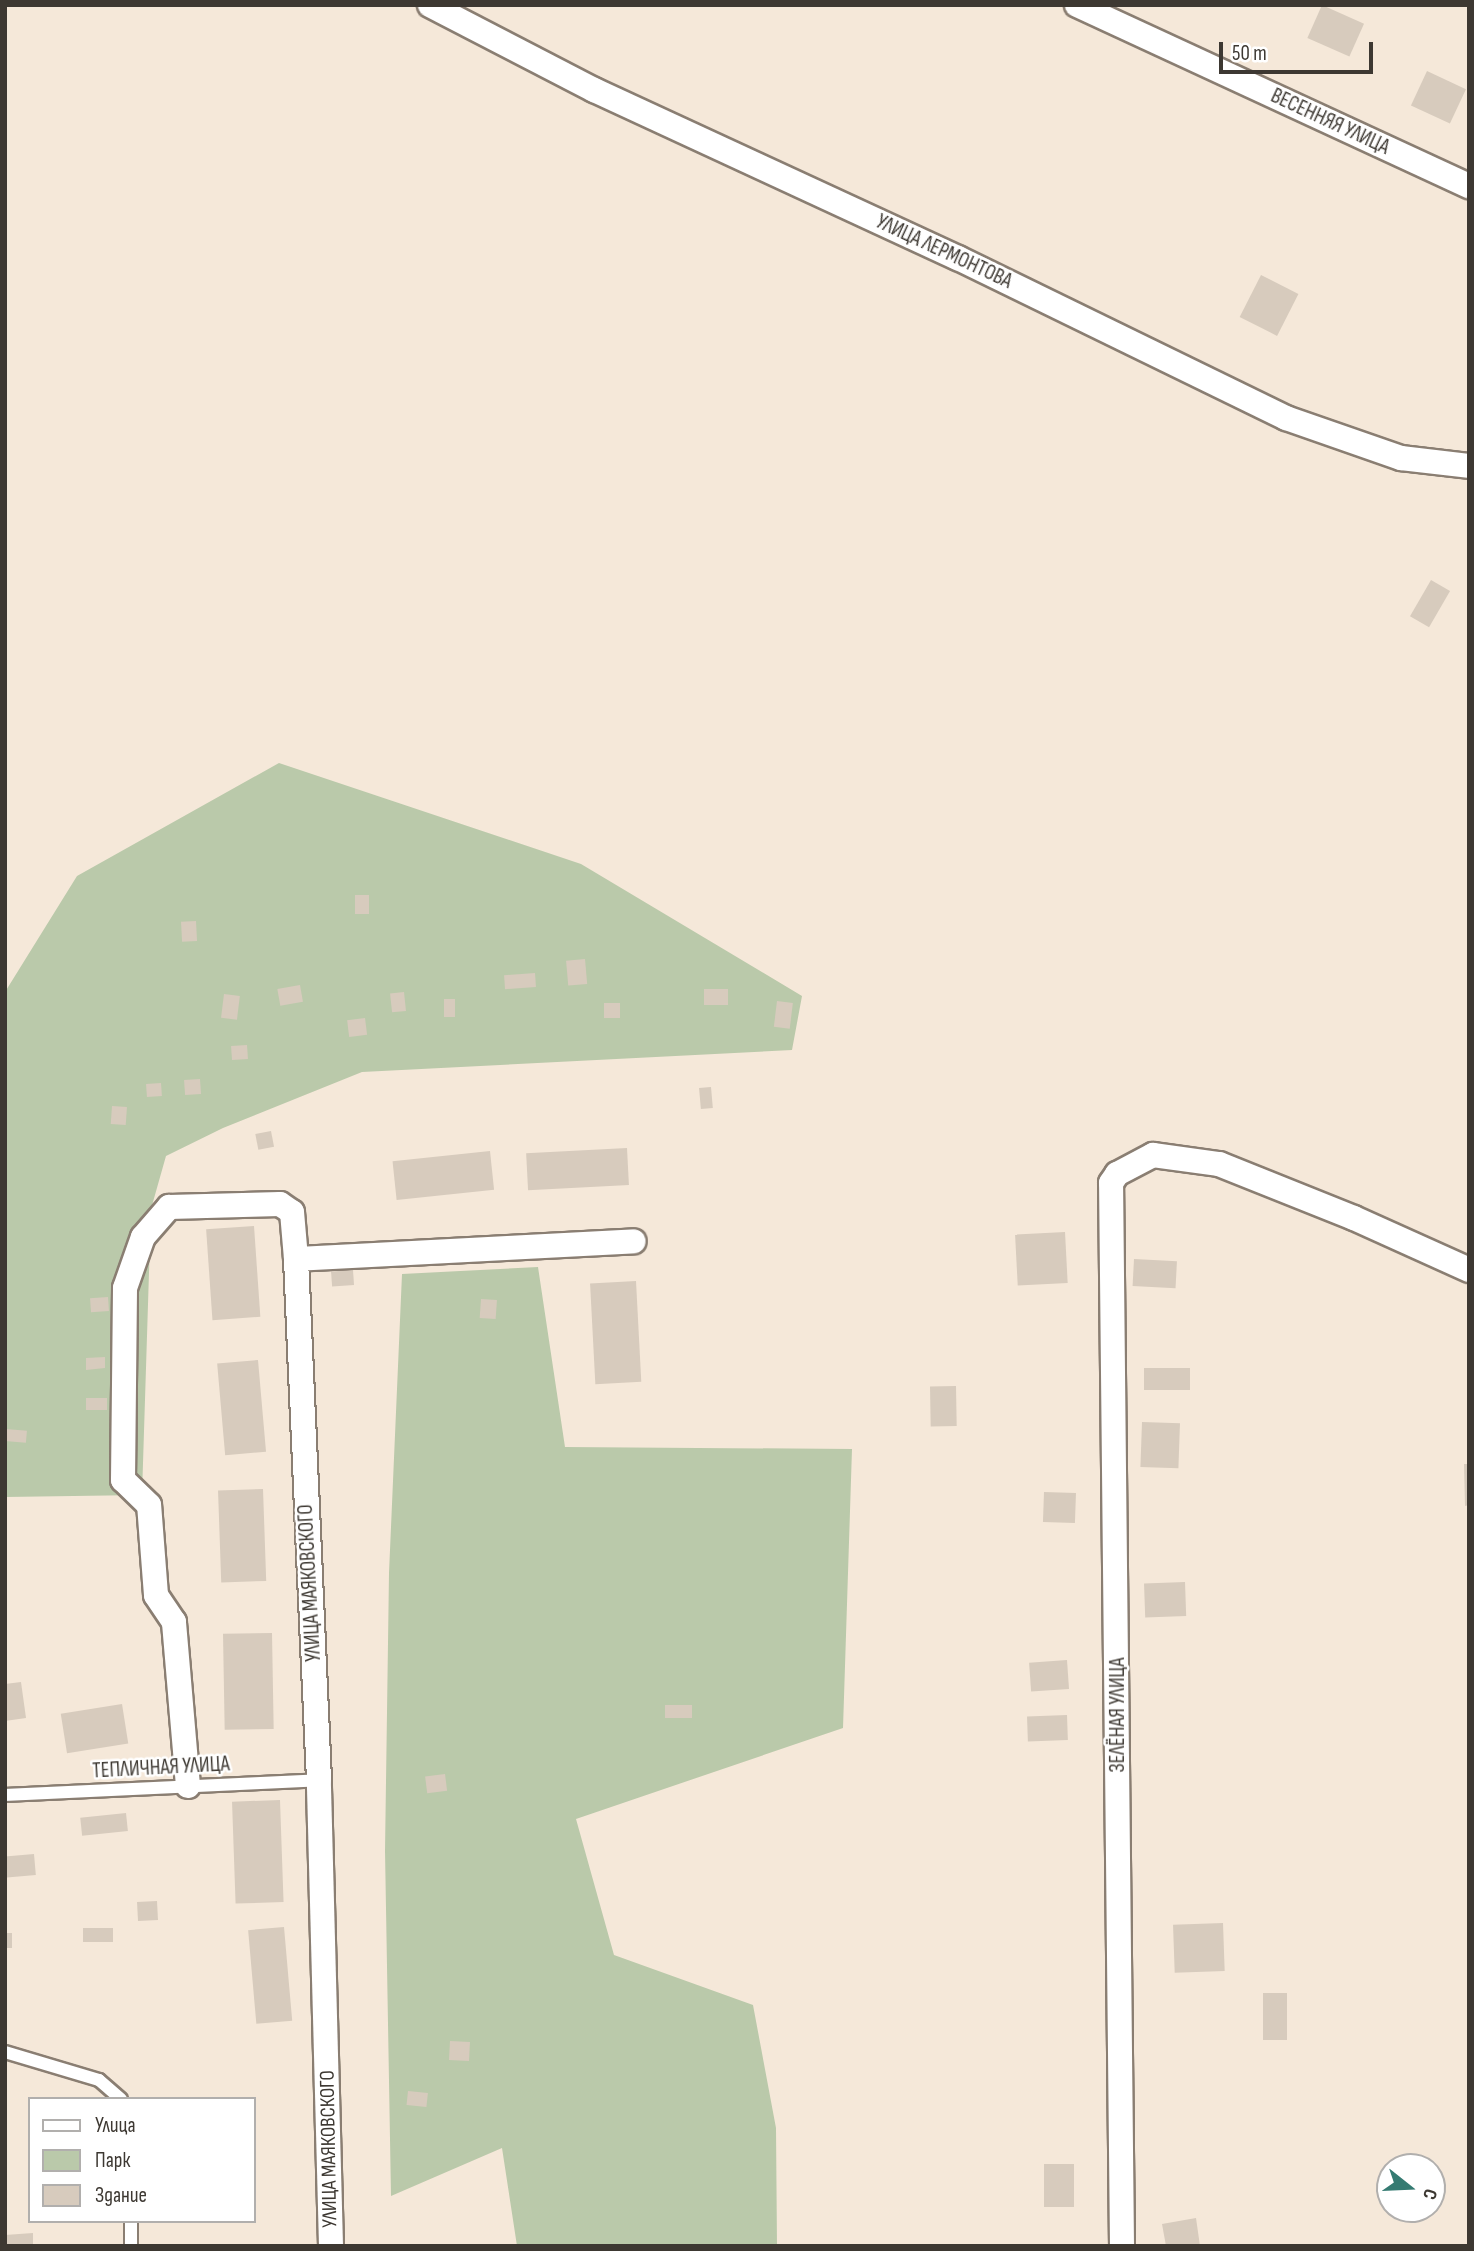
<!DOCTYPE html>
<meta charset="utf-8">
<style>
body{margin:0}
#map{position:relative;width:1474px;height:2251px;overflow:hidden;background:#f5e8d9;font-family:"Sofia Sans Condensed",sans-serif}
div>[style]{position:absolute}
.green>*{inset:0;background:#bac9aa}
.building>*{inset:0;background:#d7cbbd;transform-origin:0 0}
.roads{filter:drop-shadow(2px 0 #8a7e72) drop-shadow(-2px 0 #8a7e72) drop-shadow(0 2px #8a7e72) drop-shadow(0 -2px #8a7e72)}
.service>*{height:12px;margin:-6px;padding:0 6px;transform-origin:6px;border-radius:6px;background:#fff}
.minor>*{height:24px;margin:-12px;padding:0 12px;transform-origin:12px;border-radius:12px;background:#fff}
span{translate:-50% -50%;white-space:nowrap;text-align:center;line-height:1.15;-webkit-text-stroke:5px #fff;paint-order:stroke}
.street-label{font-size:21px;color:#3d3832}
.frame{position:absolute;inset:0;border:7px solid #3d3832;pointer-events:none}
.legend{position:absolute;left:28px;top:2097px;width:228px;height:126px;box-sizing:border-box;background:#fff;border:2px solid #b1afad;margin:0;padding:9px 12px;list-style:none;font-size:21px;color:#3d3832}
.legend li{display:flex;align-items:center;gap:14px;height:35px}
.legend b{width:35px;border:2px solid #b1afad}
.north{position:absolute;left:1376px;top:2153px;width:70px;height:70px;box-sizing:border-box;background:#fff;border:2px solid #b1afad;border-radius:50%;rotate:108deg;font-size:19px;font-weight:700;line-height:28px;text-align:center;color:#3d3832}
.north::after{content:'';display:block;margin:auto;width:24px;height:32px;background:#357b72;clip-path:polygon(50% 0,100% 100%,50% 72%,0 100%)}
.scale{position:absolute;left:1219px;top:42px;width:154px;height:32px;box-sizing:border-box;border:4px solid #3d3832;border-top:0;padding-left:9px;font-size:21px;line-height:24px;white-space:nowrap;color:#3d3832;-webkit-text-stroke:5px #fff;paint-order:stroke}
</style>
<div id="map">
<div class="green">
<div style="clip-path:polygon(279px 763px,581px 864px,802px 996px,792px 1050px,362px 1072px,223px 1128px,166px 1156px,151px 1209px,142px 1495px,5px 1497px,5px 992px,77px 876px)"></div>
<div style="clip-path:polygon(538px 1267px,565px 1447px,852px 1449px,843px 1728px,576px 1819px,614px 1955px,753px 2005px,776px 2128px,777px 2246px,517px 2246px,502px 2148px,391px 2196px,385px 1851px,389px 1573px,402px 1274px)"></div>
</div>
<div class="building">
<div style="left:1322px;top:5px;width:46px;height:36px;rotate:24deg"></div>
<div style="left:1427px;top:71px;width:43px;height:38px;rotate:25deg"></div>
<div style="left:1261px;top:275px;width:42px;height:47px;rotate:27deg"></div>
<div style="left:1431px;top:580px;width:22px;height:42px;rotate:30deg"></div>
<div style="left:355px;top:895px;width:14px;height:19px"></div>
<div style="left:196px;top:921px;width:20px;height:15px;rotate:87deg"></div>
<div style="left:585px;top:959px;width:25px;height:19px;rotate:85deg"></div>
<div style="left:535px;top:973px;width:14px;height:31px;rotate:86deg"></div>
<div style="left:300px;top:985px;width:17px;height:23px;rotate:80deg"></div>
<div style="left:704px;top:989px;width:24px;height:16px"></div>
<div style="left:404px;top:992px;width:19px;height:14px;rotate:84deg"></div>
<div style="left:224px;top:994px;width:16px;height:24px;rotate:7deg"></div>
<div style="left:444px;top:999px;width:11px;height:18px"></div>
<div style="left:777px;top:1001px;width:16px;height:26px;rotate:7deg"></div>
<div style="left:604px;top:1003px;width:16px;height:15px"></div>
<div style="left:365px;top:1018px;width:17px;height:18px;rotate:83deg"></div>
<div style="left:247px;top:1045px;width:14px;height:16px;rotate:86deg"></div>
<div style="left:200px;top:1079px;width:15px;height:16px;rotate:86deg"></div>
<div style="left:161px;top:1083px;width:13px;height:15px;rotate:86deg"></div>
<div style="left:711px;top:1087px;width:21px;height:12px;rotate:85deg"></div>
<div style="left:112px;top:1106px;width:15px;height:18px;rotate:4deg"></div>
<div style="left:271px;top:1131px;width:16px;height:16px;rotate:79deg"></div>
<div style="left:627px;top:1148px;width:37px;height:101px;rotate:87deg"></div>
<div style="left:490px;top:1151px;width:39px;height:98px;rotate:84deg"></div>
<div style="left:254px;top:1226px;width:91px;height:48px;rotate:86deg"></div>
<div style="left:1065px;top:1232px;width:51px;height:50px;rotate:87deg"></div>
<div style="left:1134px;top:1259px;width:43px;height:27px;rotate:3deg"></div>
<div style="left:353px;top:1270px;width:15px;height:22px;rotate:86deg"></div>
<div style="left:636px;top:1281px;width:101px;height:46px;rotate:87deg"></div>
<div style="left:108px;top:1297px;width:14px;height:18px;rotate:86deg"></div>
<div style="left:481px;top:1299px;width:16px;height:19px;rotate:4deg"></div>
<div style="clip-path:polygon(105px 1357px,105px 1368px,86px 1370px,86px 1358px)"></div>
<div style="left:258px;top:1360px;width:92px;height:41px;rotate:85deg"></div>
<div style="left:1144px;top:1368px;width:46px;height:22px"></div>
<div style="left:956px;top:1386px;width:40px;height:26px;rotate:89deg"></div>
<div style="left:86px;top:1398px;width:21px;height:12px"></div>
<div style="left:1142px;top:1422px;width:38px;height:45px;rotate:2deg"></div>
<div style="left:6px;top:1429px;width:21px;height:12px;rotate:5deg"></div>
<div style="clip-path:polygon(1464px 1464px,1469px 1464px,1469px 1505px,1465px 1506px)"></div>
<div style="left:263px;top:1489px;width:92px;height:45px;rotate:88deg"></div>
<div style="left:1044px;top:1492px;width:32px;height:30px;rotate:2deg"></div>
<div style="left:1185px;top:1582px;width:34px;height:41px;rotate:88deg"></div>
<div style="left:272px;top:1633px;width:96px;height:49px;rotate:89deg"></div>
<div style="left:1067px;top:1660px;width:29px;height:38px;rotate:86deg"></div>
<div style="clip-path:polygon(21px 1682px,26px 1718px,5px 1721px,5px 1684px)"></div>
<div style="left:122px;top:1704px;width:40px;height:62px;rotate:81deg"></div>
<div style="left:692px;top:1705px;width:13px;height:27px;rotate:90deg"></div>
<div style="left:1067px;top:1715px;width:25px;height:40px;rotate:88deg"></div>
<div style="left:445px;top:1774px;width:17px;height:20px;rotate:83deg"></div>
<div style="left:280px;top:1800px;width:102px;height:48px;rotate:88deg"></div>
<div style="left:126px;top:1813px;width:18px;height:46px;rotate:84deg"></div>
<div style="left:34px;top:1854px;width:21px;height:29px;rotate:85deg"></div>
<div style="left:157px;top:1901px;width:19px;height:20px;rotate:87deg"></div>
<div style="left:1223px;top:1923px;width:48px;height:50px;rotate:88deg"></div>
<div style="left:284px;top:1927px;width:94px;height:36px;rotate:85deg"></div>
<div style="left:113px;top:1928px;width:14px;height:30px;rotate:90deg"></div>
<div style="left:5px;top:1933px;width:7px;height:15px"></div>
<div style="left:1263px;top:1993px;width:24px;height:47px"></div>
<div style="left:450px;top:2041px;width:20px;height:19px;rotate:3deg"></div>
<div style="left:408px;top:2091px;width:20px;height:14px;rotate:6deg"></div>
<div style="left:1044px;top:2164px;width:30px;height:43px"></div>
<div style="clip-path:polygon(1196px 2218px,1200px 2246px,1166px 2246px,1162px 2224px)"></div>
<div style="clip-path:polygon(33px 2233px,33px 2246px,5px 2246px,5px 2235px)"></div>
</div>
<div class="roads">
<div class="service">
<div style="left:5px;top:1795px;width:314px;rotate:-2.7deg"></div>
<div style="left:5px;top:2052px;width:98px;rotate:16.6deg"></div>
<div style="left:99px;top:2080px;width:29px;rotate:41deg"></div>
<div style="left:131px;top:2221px;width:25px;rotate:90deg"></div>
</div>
<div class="minor">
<div style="left:430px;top:5px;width:185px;rotate:27.4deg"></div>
<div style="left:594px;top:90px;width:401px;rotate:24.8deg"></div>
<div style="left:958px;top:258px;width:365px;rotate:26deg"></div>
<div style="left:1286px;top:418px;width:122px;rotate:19.2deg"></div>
<div style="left:1401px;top:458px;width:68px;rotate:6.7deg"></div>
<div style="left:1077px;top:5px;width:432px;rotate:24.8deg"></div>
<div style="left:188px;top:1786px;width:165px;rotate:-94.9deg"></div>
<div style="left:174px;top:1622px;width:32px;rotate:-124deg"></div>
<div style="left:156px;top:1595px;width:90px;rotate:-94.4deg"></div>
<div style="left:149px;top:1505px;width:36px;rotate:-136deg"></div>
<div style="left:123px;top:1480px;width:192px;rotate:-89.4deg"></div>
<div style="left:125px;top:1288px;width:54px;rotate:-70.6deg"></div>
<div style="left:143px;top:1237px;width:40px;rotate:-49deg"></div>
<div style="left:169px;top:1207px;width:111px;rotate:-1.5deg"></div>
<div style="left:280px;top:1204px;width:14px;rotate:34deg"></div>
<div style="left:292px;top:1212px;width:47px;rotate:85.1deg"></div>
<div style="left:331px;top:2246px;width:466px;rotate:-91.5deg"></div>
<div style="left:319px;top:1780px;width:522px;rotate:-92.53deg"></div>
<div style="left:296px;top:1259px;width:338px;rotate:-3deg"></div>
<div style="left:1122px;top:2246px;width:1063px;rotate:-90.59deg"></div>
<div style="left:1111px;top:1183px;width:11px;rotate:-56deg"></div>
<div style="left:1117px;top:1174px;width:41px;rotate:-27.8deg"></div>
<div style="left:1153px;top:1155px;width:67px;rotate:7.8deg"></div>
<div style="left:1219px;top:1164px;width:145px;rotate:21.8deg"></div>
<div style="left:1354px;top:1218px;width:126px;rotate:24.3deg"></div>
</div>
</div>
<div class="street-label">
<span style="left:1330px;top:122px;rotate:25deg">ВЕСЕННЯЯ УЛИЦА</span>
<span style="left:944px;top:252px;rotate:25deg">УЛИЦА ЛЕРМОНТОВА</span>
<span style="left:310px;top:1583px;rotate:-93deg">УЛИЦА МАЯКОВСКОГО</span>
<span style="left:1118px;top:1715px;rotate:-90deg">ЗЕЛЁНАЯ УЛИЦА</span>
<span style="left:161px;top:1768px;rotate:-3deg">ТЕПЛИЧНАЯ УЛИЦА</span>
<span style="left:329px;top:2149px;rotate:-91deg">УЛИЦА МАЯКОВСКОГО</span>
</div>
<div class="frame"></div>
<ul class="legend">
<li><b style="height:9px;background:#fff"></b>Улица</li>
<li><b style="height:19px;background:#bac9aa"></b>Парк</li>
<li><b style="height:19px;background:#d7cbbd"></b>Здание</li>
</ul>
<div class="north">С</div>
<div class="scale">50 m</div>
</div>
